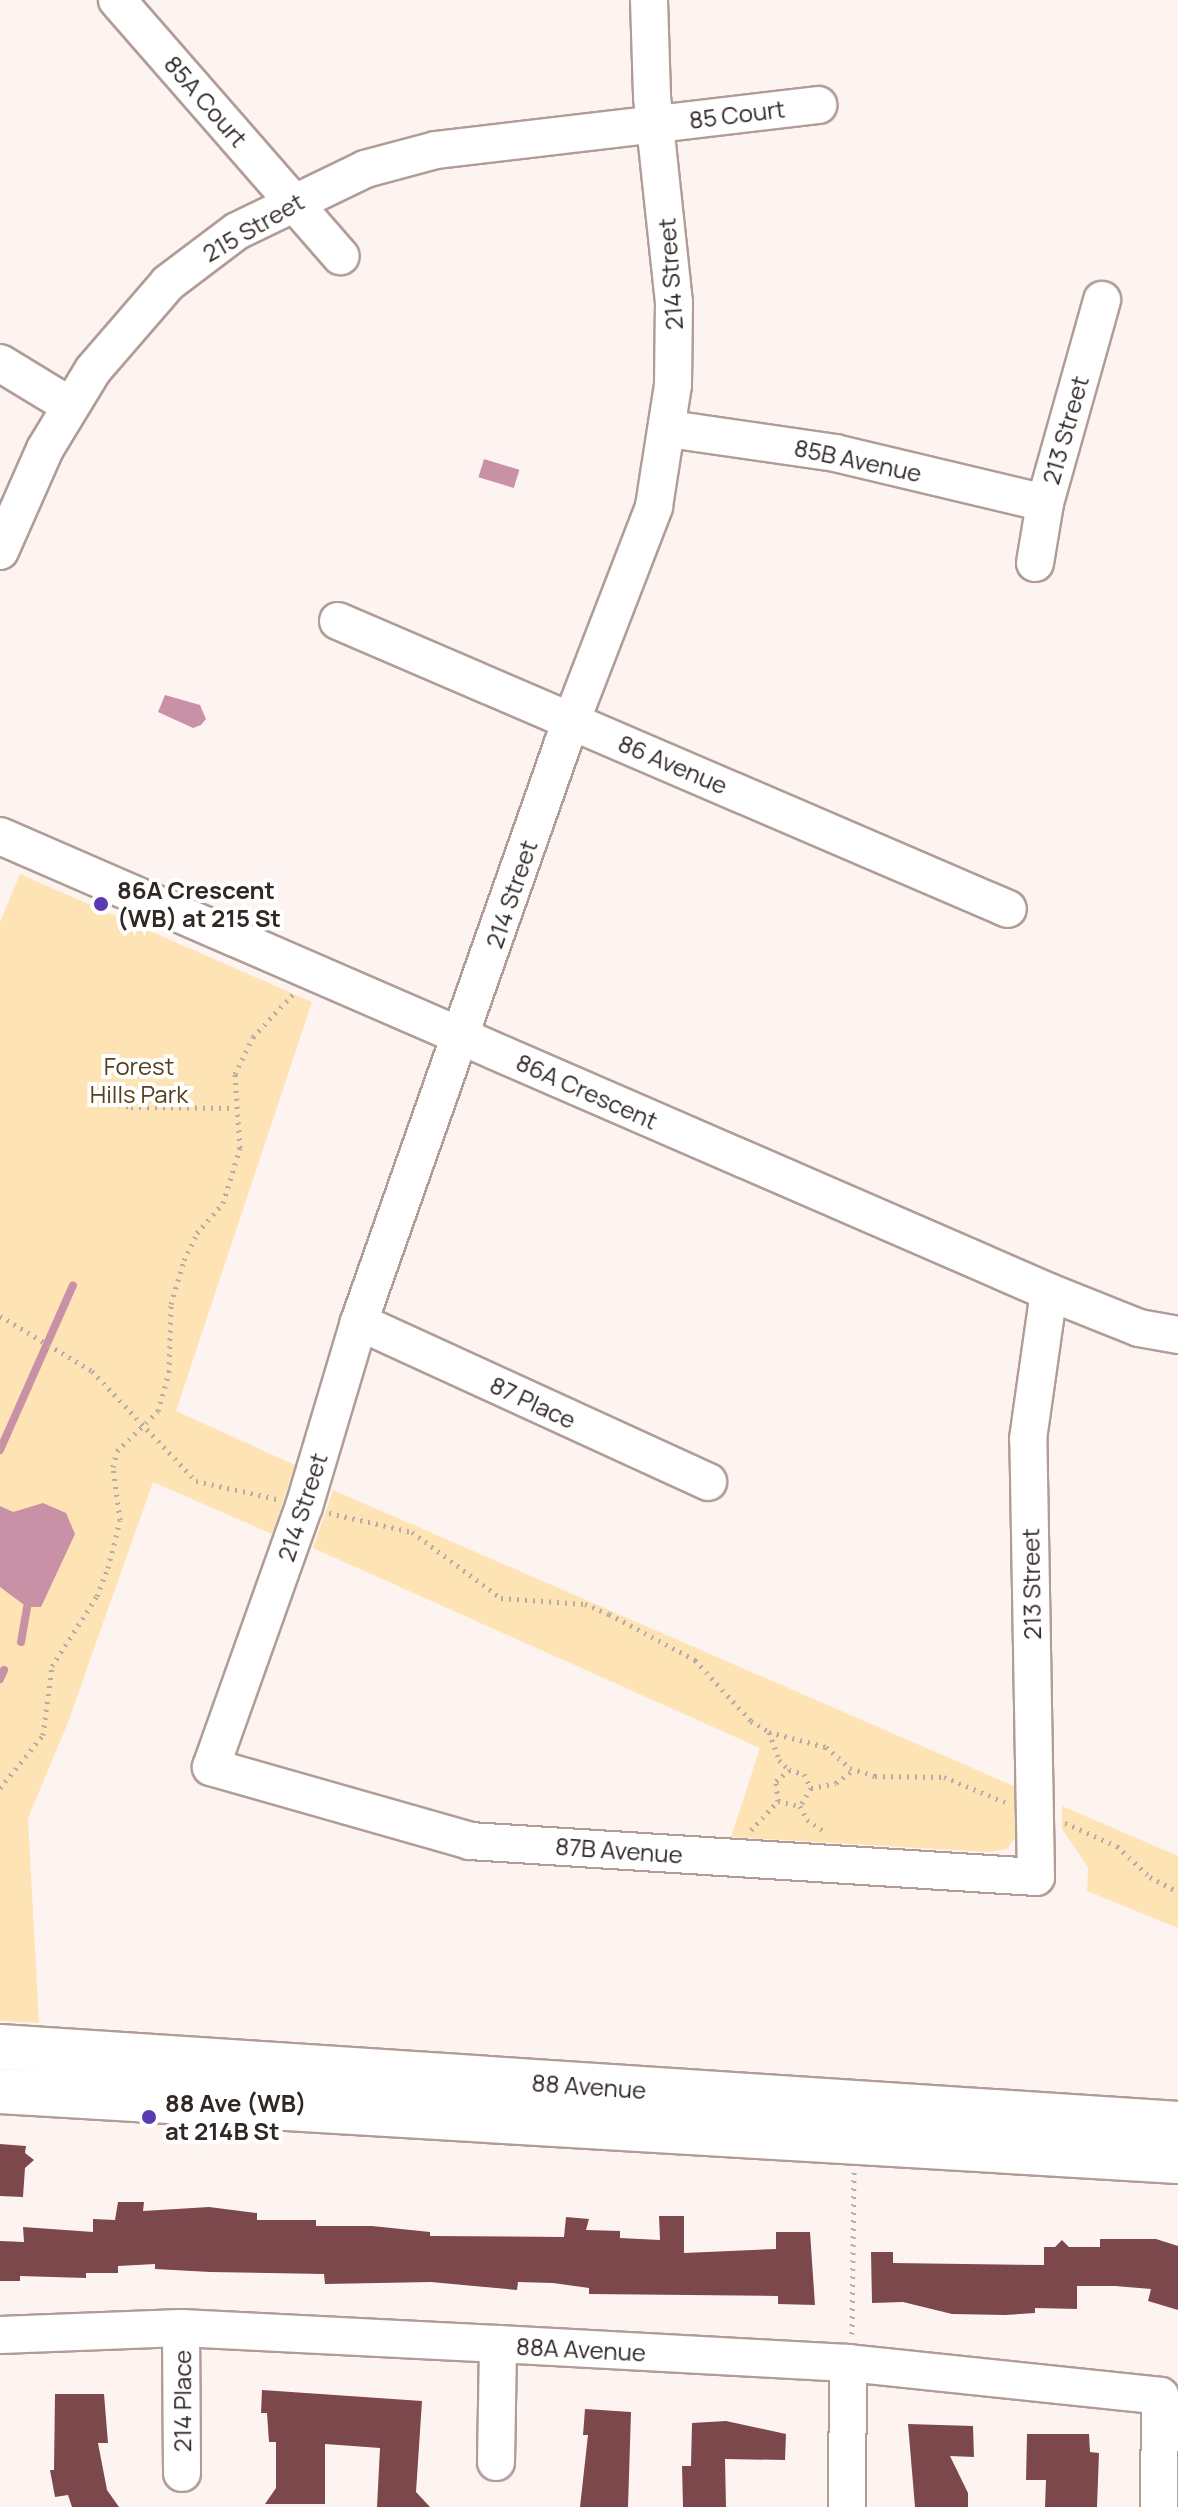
<!DOCTYPE html>
<style>
body{margin:0}
#map{position:relative;width:1178px;height:2507px;overflow:hidden;background:#fdf4f1;font-family:Manrope,sans-serif}
div>[style]{position:absolute}
.green>*{inset:0;background:#fee3b5}
.water>*{inset:0;background:#c891a6;transform-origin:0 0}
.stream>*{height:8px;margin:-4px;padding:0 4px;transform-origin:4px;border-radius:4px;background:#c891a6}
.building>*{inset:0;background:#7d484c}
.path>*{height:5px;margin-top:-2.5px;transform-origin:0;background:repeating-linear-gradient(90deg,#b5aca9 0 2px,transparent 0 8px)}
.roads{filter:drop-shadow(2px 0 #b19c96) drop-shadow(-2px 0 #b19c96) drop-shadow(0 2px #b19c96) drop-shadow(0 -2px #b19c96)}
.minor>*{height:36px;margin:-18px;padding:0 18px;transform-origin:18px;border-radius:18px;background:#fff}
.major>*{height:44px;margin:-22px;padding:0 22px;transform-origin:22px;border-radius:22px;background:#fff}
.dots>*{width:22px;height:22px;translate:-50% -50%;box-sizing:border-box;border:4px solid #fff;border-radius:50%}
span{translate:-50% -50%;white-space:nowrap;text-align:center;line-height:1.15;-webkit-text-stroke:8px #fff;paint-order:stroke}
.street-label{font-size:24px;color:#302825}
.poi-label{font-size:24px;color:#302825;font-weight:700}
.left{translate:0 -50%;text-align:left}
.park-label{font-size:24px;color:#544019}
</style>
<div id="map">
<div class="green">
<div style="clip-path:polygon(20px 874px,312px 1002px,176px 1411px,295px 1465px,272px 1534px,153px 1482px,67px 1725px,28px 1818px,39px 2023px,0 2021px,0 922px)"></div>
<div style="clip-path:polygon(333px 1490px,1016px 1787px,1015px 1838px,1007px 1849px,989px 1852px,731px 1837px,760px 1748px,313px 1548px)"></div>
<div style="clip-path:polygon(1062px 1806px,1178px 1856px,1178px 1928px,1087px 1891px,1088px 1867px,1062px 1829px)"></div>
</div>
<div class="water">
<div style="left:484px;top:459px;width:37px;height:19px;rotate:17deg"></div>
<div style="clip-path:polygon(165px 695px,200px 705px,206px 719px,201px 725px,193px 728px,158px 712px)"></div>
<div style="clip-path:polygon(43px 1503px,66px 1513px,75px 1534px,41px 1607px,27px 1607px,0 1587px,0 1506px,13px 1512px)"></div>
</div>
<div class="stream">
<div style="left:0;top:1450px;width:180px;rotate:-66.1deg"></div>
<div style="left:21px;top:1642px;width:36px;rotate:-80deg"></div>
<div style="left:0;top:1679px;width:10px;rotate:-66deg"></div>
</div>
<div class="building">
<div style="clip-path:polygon(0 2144px,26px 2146px,25px 2153px,34px 2160px,25px 2168px,23px 2197px,0 2196px)"></div>
<div style="clip-path:polygon(118px 2202px,144px 2202px,143px 2211px,209px 2207px,257px 2213px,257px 2220px,316px 2220px,316px 2226px,372px 2226px,430px 2232px,430px 2236px,564px 2237px,566px 2217px,589px 2219px,586px 2230px,620px 2231px,620px 2238px,660px 2240px,659px 2216px,684px 2216px,684px 2253px,776px 2249px,776px 2232px,810px 2232px,815px 2305px,778px 2304px,778px 2296px,589px 2294px,589px 2288px,553px 2283px,518px 2282px,517px 2290px,431px 2282px,325px 2284px,324px 2274px,210px 2272px,155px 2269px,155px 2264px,118px 2266px,118px 2273px,86px 2273px,86px 2278px,20px 2276px,20px 2281px,0 2281px,0 2241px,24px 2242px,23px 2227px,93px 2232px,93px 2219px,115px 2220px)"></div>
<div style="clip-path:polygon(1100px 2239px,1156px 2239px,1178px 2246px,1178px 2310px,1148px 2301px,1151px 2289px,1115px 2286px,1077px 2286px,1077px 2309px,1035px 2308px,1035px 2313px,1005px 2315px,952px 2314px,903px 2302px,872px 2303px,871px 2252px,893px 2252px,893px 2263px,1044px 2265px,1044px 2247px,1055px 2247px,1062px 2240px,1069px 2247px,1100px 2247px)"></div>
<div style="clip-path:polygon(262px 2390px,422px 2401px,416px 2492px,430px 2507px,377px 2507px,380px 2448px,325px 2444px,325px 2504px,265px 2504px,276px 2488px,276px 2442px,269px 2442px,267px 2413px,261px 2413px)"></div>
<div style="clip-path:polygon(55px 2394px,104px 2394px,108px 2443px,98px 2443px,107px 2490px,119px 2507px,72px 2507px,68px 2495px,55px 2497px,50px 2470px,54px 2470px)"></div>
<div style="clip-path:polygon(585px 2409px,631px 2412px,628px 2507px,580px 2507px,588px 2435px,583px 2435px)"></div>
<div style="clip-path:polygon(726px 2421px,786px 2434px,785px 2460px,725px 2459px,726px 2507px,683px 2507px,682px 2466px,691px 2466px,692px 2423px)"></div>
<div style="clip-path:polygon(908px 2424px,973px 2426px,974px 2457px,950px 2456px,968px 2493px,968px 2507px,915px 2507px)"></div>
<div style="clip-path:polygon(1027px 2434px,1089px 2434px,1090px 2452px,1099px 2453px,1097px 2507px,1045px 2507px,1046px 2480px,1026px 2480px)"></div>
</div>
<div class="path">
<div style="left:102px;top:1105px;width:4px;rotate:-76deg"></div>
<div style="left:103px;top:1101px;width:29px;rotate:12deg"></div>
<div style="left:131px;top:1107px;width:104px;rotate:0.6deg"></div>
<div style="left:0;top:1316px;width:107px;rotate:30.9deg"></div>
<div style="left:92px;top:1371px;width:151px;rotate:46.6deg"></div>
<div style="left:196px;top:1481px;width:83px;rotate:12.5deg"></div>
<div style="left:329px;top:1513px;width:85px;rotate:12.9deg"></div>
<div style="left:412px;top:1532px;width:111px;rotate:36.6deg"></div>
<div style="left:501px;top:1598px;width:84px;rotate:4.1deg"></div>
<div style="left:585px;top:1604px;width:26px;rotate:23deg"></div>
<div style="left:609px;top:1614px;width:98px;rotate:28.1deg"></div>
<div style="left:695px;top:1660px;width:83px;rotate:47.4deg"></div>
<div style="left:751px;top:1721px;width:21px;rotate:31deg"></div>
<div style="left:769px;top:1732px;width:59px;rotate:14.7deg"></div>
<div style="left:826px;top:1747px;width:32px;rotate:41deg"></div>
<div style="left:850px;top:1768px;width:26px;rotate:18deg"></div>
<div style="left:875px;top:1776px;width:69px;rotate:0.8deg"></div>
<div style="left:944px;top:1777px;width:66px;rotate:22.3deg"></div>
<div style="left:769px;top:1732px;width:30px;rotate:70deg"></div>
<div style="left:779px;top:1760px;width:14px;rotate:45deg"></div>
<div style="left:789px;top:1770px;width:16px;rotate:15deg"></div>
<div style="left:804px;top:1774px;width:16px;rotate:63deg"></div>
<div style="left:811px;top:1788px;width:25px;rotate:-11deg"></div>
<div style="left:836px;top:1783px;width:21px;rotate:-37deg"></div>
<div style="left:0;top:1788px;width:68px;rotate:-50.9deg"></div>
<div style="left:43px;top:1735px;width:70px;rotate:-82.6deg"></div>
<div style="left:52px;top:1666px;width:83px;rotate:-57.3deg"></div>
<div style="left:97px;top:1596px;width:30px;rotate:-69deg"></div>
<div style="left:108px;top:1568px;width:49px;rotate:-76deg"></div>
<div style="left:120px;top:1520px;width:53px;rotate:-97.5deg"></div>
<div style="left:113px;top:1467px;width:16px;rotate:-76deg"></div>
<div style="left:117px;top:1451px;width:57px;rotate:-44.3deg"></div>
<div style="left:158px;top:1411px;width:41px;rotate:-74.2deg"></div>
<div style="left:169px;top:1372px;width:68px;rotate:-88.3deg"></div>
<div style="left:171px;top:1304px;width:46px;rotate:-73.5deg"></div>
<div style="left:184px;top:1260px;width:30px;rotate:-64deg"></div>
<div style="left:197px;top:1233px;width:40px;rotate:-49deg"></div>
<div style="left:223px;top:1203px;width:58px;rotate:-72.8deg"></div>
<div style="left:240px;top:1148px;width:74px;rotate:-93.9deg"></div>
<div style="left:235px;top:1074px;width:41px;rotate:-64.1deg"></div>
<div style="left:253px;top:1037px;width:60px;rotate:-47deg"></div>
<div style="left:811px;top:1788px;width:21px;rotate:121deg"></div>
<div style="left:800px;top:1806px;width:16px;rotate:63deg"></div>
<div style="left:807px;top:1820px;width:24px;rotate:33deg"></div>
<div style="left:778px;top:1801px;width:20px;rotate:-96deg"></div>
<div style="left:776px;top:1781px;width:17px;rotate:-40deg"></div>
<div style="left:1065px;top:1823px;width:57px;rotate:23.9deg"></div>
<div style="left:1117px;top:1846px;width:45px;rotate:43.2deg"></div>
<div style="left:1150px;top:1877px;width:32px;rotate:28deg"></div>
<div style="left:751px;top:1830px;width:40px;rotate:-47deg"></div>
<div style="left:778px;top:1801px;width:23px;rotate:13deg"></div>
<div style="left:852px;top:2334px;width:162px;rotate:-89.3deg"></div>
</div>
<div class="roads">
<div class="minor">
<div style="left:117px;top:0;width:340px;rotate:48.9deg"></div>
<div style="left:649px;top:0;width:97px;rotate:88.2deg"></div>
<div style="left:652px;top:97px;width:206px;rotate:83.9deg"></div>
<div style="left:674px;top:302px;width:83px;rotate:90.7deg"></div>
<div style="left:673px;top:385px;width:123px;rotate:98.9deg"></div>
<div style="left:654px;top:507px;width:253px;rotate:111.1deg"></div>
<div style="left:563px;top:743px;width:614px;rotate:109.41deg"></div>
<div style="left:359px;top:1322px;width:192px;rotate:106.6deg"></div>
<div style="left:304px;top:1506px;width:277px;rotate:109.6deg"></div>
<div style="left:211px;top:1767px;width:269px;rotate:15.9deg"></div>
<div style="left:470px;top:1841px;width:567px;rotate:3.64deg"></div>
<div style="left:1036px;top:1877px;width:438px;rotate:-91deg"></div>
<div style="left:1028px;top:1439px;width:148px;rotate:-81.9deg"></div>
<div style="left:0;top:363px;width:81px;rotate:31.3deg"></div>
<div style="left:669px;top:429px;width:168px;rotate:8.2deg"></div>
<div style="left:835px;top:453px;width:216px;rotate:13.4deg"></div>
<div style="left:0;top:551px;width:111px;rotate:-66.2deg"></div>
<div style="left:45px;top:449px;width:92px;rotate:-58.7deg"></div>
<div style="left:93px;top:370px;width:115px;rotate:-49.2deg"></div>
<div style="left:168px;top:283px;width:86px;rotate:-37deg"></div>
<div style="left:237px;top:231px;width:142px;rotate:-25.8deg"></div>
<div style="left:365px;top:169px;width:73px;rotate:-15deg"></div>
<div style="left:436px;top:150px;width:385px;rotate:-6.7deg"></div>
<div style="left:1035px;top:563px;width:61px;rotate:-80.5deg"></div>
<div style="left:1045px;top:503px;width:211px;rotate:-74.3deg"></div>
<div style="left:338px;top:621px;width:729px;rotate:23.26deg"></div>
<div style="left:0;top:836px;width:1144px;rotate:23.49deg"></div>
<div style="left:1049px;top:1292px;width:97px;rotate:21.8deg"></div>
<div style="left:1139px;top:1328px;width:40px;rotate:10deg"></div>
<div style="left:359px;top:1322px;width:384px;rotate:24.6deg"></div>
<div style="left:181px;top:2328px;width:145px;rotate:89.6deg"></div>
<div style="left:0;top:2335px;width:181px;rotate:-2.2deg"></div>
<div style="left:181px;top:2328px;width:317px;rotate:2.9deg"></div>
<div style="left:498px;top:2344px;width:351px;rotate:3.1deg"></div>
<div style="left:848px;top:2363px;width:314px;rotate:6deg"></div>
<div style="left:1160px;top:2396px;width:111px;rotate:90.5deg"></div>
<div style="left:496px;top:2462px;width:118px;rotate:-89deg"></div>
<div style="left:847px;top:2507px;width:144px;rotate:-89.6deg"></div>
</div>
<div class="major">
<div style="left:0;top:2047px;width:1181px;rotate:3.74deg"></div>
<div style="left:0;top:2091px;width:1180px;rotate:3.4deg"></div>
</div>
</div>
<div class="dots">
<div style="left:101px;top:904px;background:#5a3bb3"></div>
<div style="left:149px;top:2117px;background:#5a3bb3"></div>
</div>
<div class="street-label">
<span style="left:206px;top:101px;rotate:49deg">85A Court</span>
<span style="left:737px;top:114px;rotate:-7deg">85 Court</span>
<span style="left:253px;top:227px;rotate:-30deg">215 Street</span>
<span style="left:670px;top:274px;rotate:-94deg">214 Street</span>
<span style="left:1065px;top:430px;rotate:-74deg">213 Street</span>
<span style="left:858px;top:460px;rotate:12deg">85B Avenue</span>
<span style="left:673px;top:764px;rotate:23deg">86 Avenue</span>
<span style="left:511px;top:894px;rotate:-71deg">214 Street</span>
<span style="left:587px;top:1091px;rotate:24deg">86A Crescent</span>
<span style="left:533px;top:1402px;rotate:25deg">87 Place</span>
<span style="left:302px;top:1507px;rotate:-72deg">214 Street</span>
<span style="left:1031px;top:1584px;rotate:-91deg">213 Street</span>
<span style="left:619px;top:1850px;rotate:4deg">87B Avenue</span>
<span style="left:589px;top:2086px;rotate:4deg">88 Avenue</span>
<span style="left:581px;top:2349px;rotate:3deg">88A Avenue</span>
<span style="left:182px;top:2401px;rotate:-90deg">214 Place</span>
</div>
<div class="poi-label">
<span class="left" style="left:117px;top:904px">86A Crescent<br>(WB) at 215 St</span>
<span class="left" style="left:165px;top:2117px">88 Ave (WB)<br>at 214B St</span>
</div>
<div class="park-label">
<span style="left:139px;top:1080px">Forest<br>Hills Park</span>
</div>
</div>
